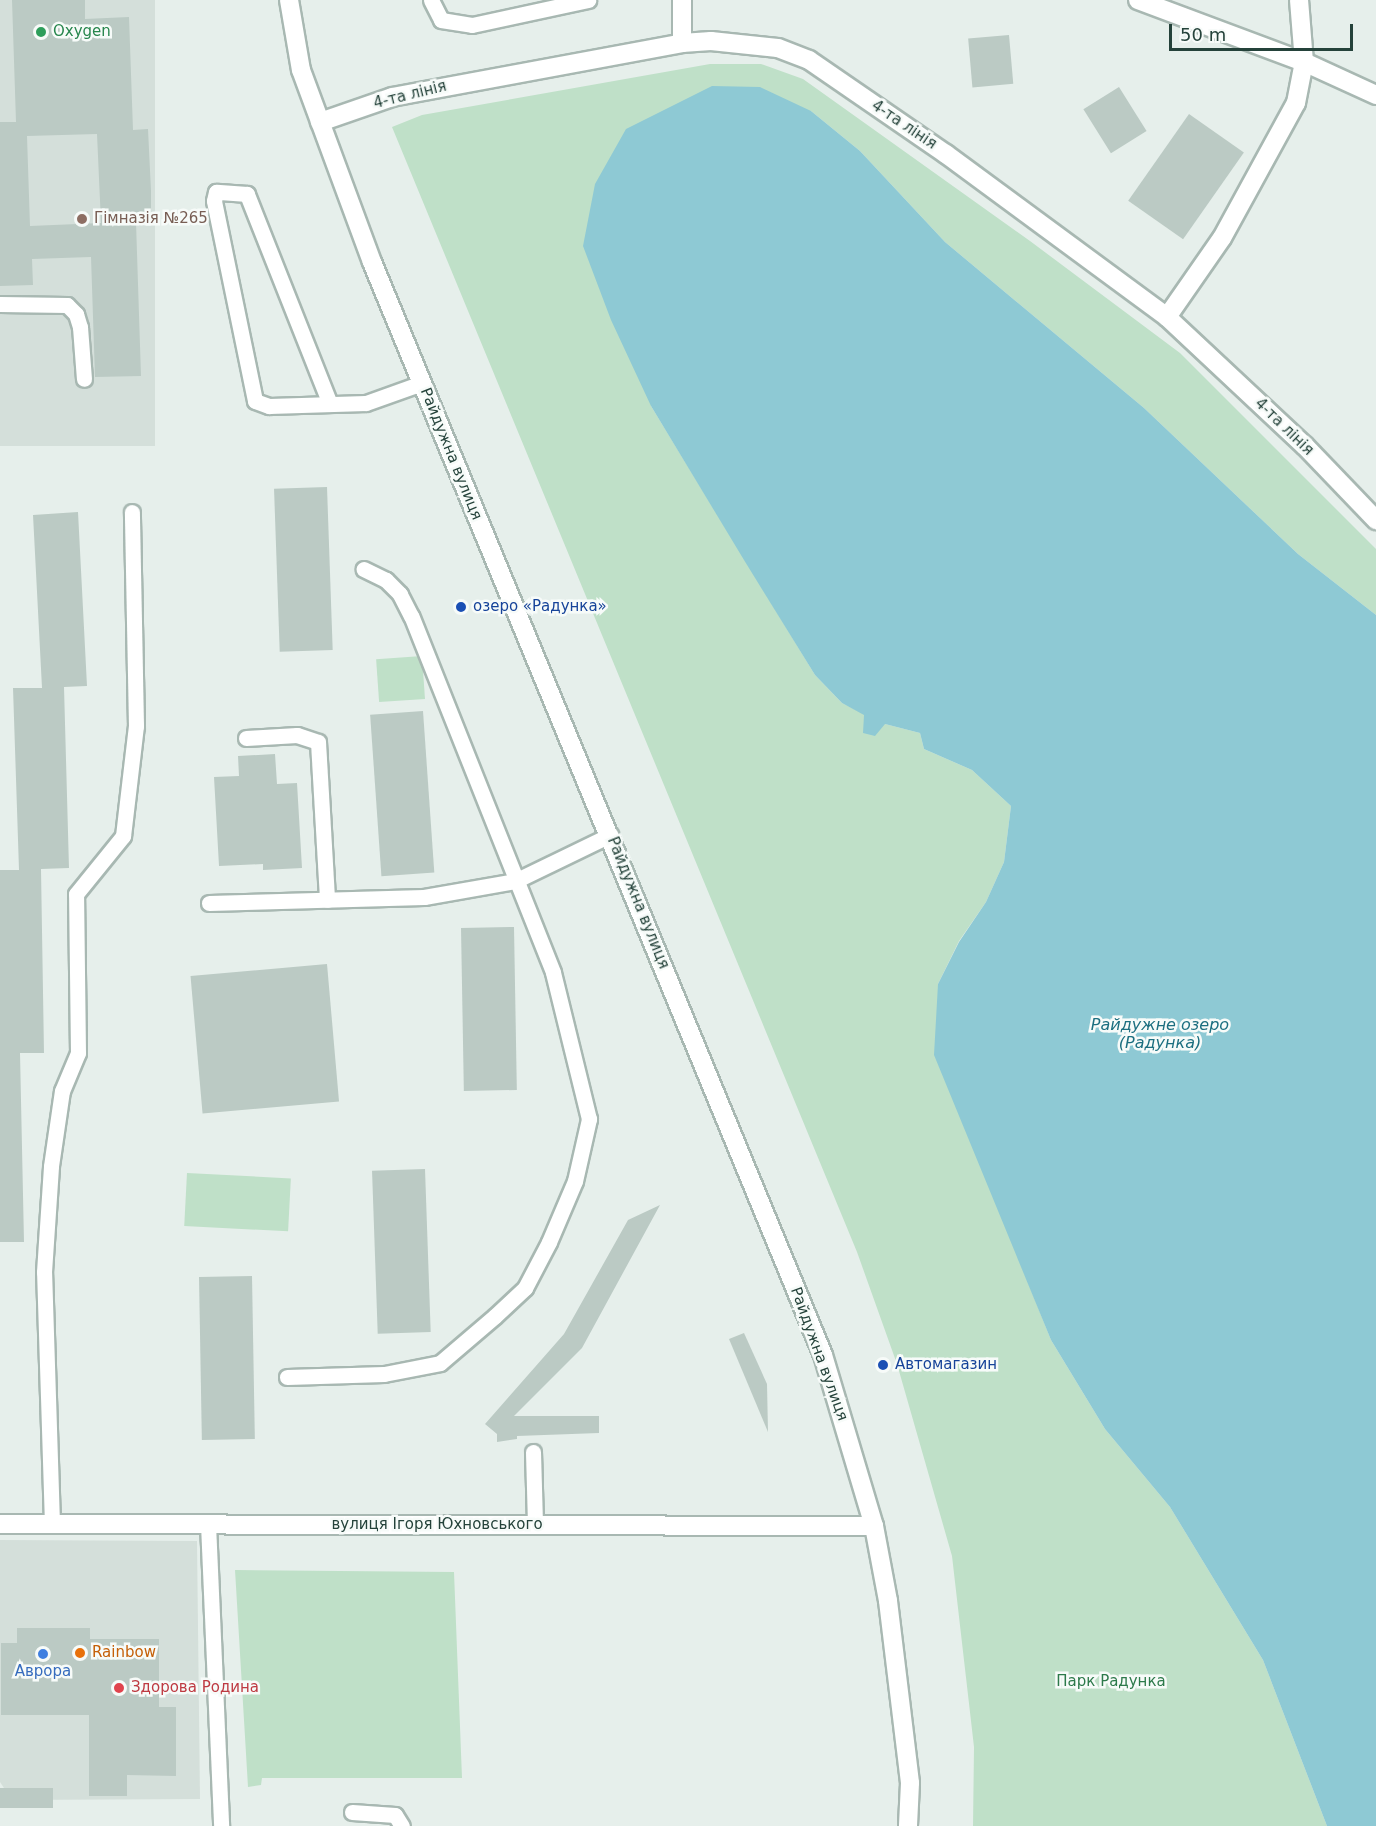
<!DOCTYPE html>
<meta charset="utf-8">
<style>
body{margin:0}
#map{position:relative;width:1376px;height:1826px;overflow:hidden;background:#e6efeb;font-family:"DejaVu Sans",sans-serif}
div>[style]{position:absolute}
.built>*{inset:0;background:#d4dfda;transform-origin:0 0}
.green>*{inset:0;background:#bfe0c8;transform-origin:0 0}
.water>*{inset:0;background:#8ec9d4}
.building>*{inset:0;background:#bbcac4;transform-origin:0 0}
.roads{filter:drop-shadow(2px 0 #a8b8b2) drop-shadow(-2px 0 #a8b8b2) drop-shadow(0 2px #a8b8b2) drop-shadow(0 -2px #a8b8b2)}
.lane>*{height:15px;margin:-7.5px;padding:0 7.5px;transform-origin:7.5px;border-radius:7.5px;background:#fff}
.street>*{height:18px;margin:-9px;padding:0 9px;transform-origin:9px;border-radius:9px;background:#fff}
.secondary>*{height:18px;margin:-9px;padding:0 9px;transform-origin:9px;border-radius:9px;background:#fff}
.dots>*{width:16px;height:16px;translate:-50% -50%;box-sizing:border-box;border:3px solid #f7fbf9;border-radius:50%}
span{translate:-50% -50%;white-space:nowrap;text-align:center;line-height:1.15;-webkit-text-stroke:5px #f7fbf9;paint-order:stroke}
.leisure-label{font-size:15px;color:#27864d}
.left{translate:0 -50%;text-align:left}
.street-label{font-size:15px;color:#24423a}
.education-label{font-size:15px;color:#785e54}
.transit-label{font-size:15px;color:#164399}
.food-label{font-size:15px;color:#c56008}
.shop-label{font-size:15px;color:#366cbe}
.park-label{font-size:15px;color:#2d7a4b}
.health-label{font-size:15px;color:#be3a42}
.water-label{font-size:16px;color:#1c6f80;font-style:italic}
.scale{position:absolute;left:1169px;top:24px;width:184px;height:27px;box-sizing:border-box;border:3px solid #24423a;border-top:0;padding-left:8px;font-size:18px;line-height:21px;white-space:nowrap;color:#24423a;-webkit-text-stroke:4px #f7fbf9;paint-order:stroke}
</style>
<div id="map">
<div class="built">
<div style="left:0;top:0;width:155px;height:446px"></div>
<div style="clip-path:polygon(0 1540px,197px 1541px,200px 1799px,12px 1800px,0 1782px)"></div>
</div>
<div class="green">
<div style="clip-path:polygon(710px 64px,761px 64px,803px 79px,1030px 241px,1180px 353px,1376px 549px,1376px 615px,1298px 554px,1144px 408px,945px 242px,860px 151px,811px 111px,651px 406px,815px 675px,842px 703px,885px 724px,920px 733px,924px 749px,972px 770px,1011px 806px,1004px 862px,986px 902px,959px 941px,938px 984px,1003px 1220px,1051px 1340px,1105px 1429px,1170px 1507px,1263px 1660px,1327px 1826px,973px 1826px,974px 1747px,952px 1556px,897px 1364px,857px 1252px,392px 127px,422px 115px)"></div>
<div style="left:422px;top:656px;width:43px;height:46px;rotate:86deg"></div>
<div style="left:187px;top:1173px;width:104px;height:53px;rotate:3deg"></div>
<div style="clip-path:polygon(235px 1570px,454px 1572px,462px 1778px,262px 1778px,261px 1785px,248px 1787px)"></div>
</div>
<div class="water">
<div style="clip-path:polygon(712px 86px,760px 87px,811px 111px,860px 151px,945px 242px,1144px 408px,1298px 554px,1376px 615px,1376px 1826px,1327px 1826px,1263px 1660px,1170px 1507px,1105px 1429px,1051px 1340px,934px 1055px,938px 984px,959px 942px,986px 902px,1004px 862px,1011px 806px,972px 770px,924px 749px,920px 733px,885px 724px,875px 736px,863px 733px,864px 715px,842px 703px,815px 675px,744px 560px,651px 406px,611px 320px,583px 246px,595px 184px,626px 129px)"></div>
</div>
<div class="building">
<div style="clip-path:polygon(evenodd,12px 0,85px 0,85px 19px,129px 17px,133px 130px,148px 129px,151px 191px,151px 222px,136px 222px,141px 376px,95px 377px,91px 257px,32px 259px,33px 285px,0 286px,0 122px,16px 122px,12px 0,97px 134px,101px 223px,30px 226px,27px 136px,97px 134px)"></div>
<div style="left:1009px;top:35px;width:49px;height:41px;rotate:85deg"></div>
<div style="left:1119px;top:87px;width:52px;height:42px;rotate:58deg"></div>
<div style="left:1189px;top:114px;width:67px;height:106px;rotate:35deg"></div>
<div style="left:327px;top:487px;width:163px;height:53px;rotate:88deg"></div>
<div style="clip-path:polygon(78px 512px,87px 686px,64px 687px,69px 868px,41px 869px,44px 1053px,20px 1053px,24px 1242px,0 1242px,0 870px,19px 870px,13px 688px,42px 688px,33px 515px)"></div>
<div style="left:423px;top:711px;width:162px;height:53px;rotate:86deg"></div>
<div style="clip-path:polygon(275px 754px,277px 784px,297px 783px,302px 868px,263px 870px,263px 864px,219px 866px,214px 777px,239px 776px,238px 756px)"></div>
<div style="left:514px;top:927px;width:163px;height:53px;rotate:89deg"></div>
<div style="left:327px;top:964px;width:138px;height:137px;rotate:85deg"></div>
<div style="left:425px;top:1169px;width:163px;height:53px;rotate:88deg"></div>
<div style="clip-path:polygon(660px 1205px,582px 1348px,514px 1416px,599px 1416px,599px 1433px,517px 1436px,517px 1439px,497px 1442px,497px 1434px,485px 1424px,564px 1334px,628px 1220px)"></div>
<div style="left:252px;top:1276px;width:163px;height:53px;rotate:89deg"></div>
<div style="clip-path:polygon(744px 1333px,767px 1384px,768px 1432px,729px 1339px)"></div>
<div style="clip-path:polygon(17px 1628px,90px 1628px,90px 1639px,159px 1639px,159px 1707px,176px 1707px,176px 1776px,127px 1775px,127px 1796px,89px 1796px,89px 1715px,1px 1715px,1px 1643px,17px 1643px)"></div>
<div style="left:0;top:1788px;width:53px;height:20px"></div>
</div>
<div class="roads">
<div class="lane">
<div style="left:431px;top:0;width:22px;rotate:63deg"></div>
<div style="left:441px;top:20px;width:31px;rotate:9deg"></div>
<div style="left:472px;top:25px;width:119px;rotate:-12.2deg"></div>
<div style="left:0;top:304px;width:67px;rotate:0.9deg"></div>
<div style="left:67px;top:305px;width:13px;rotate:45deg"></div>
<div style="left:76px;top:314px;width:14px;rotate:73deg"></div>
<div style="left:80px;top:327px;width:52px;rotate:85.6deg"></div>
<div style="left:330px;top:404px;width:226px;rotate:-111.6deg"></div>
<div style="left:247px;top:194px;width:31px;rotate:-176deg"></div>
<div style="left:216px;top:192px;width:9px;rotate:103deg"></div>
<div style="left:214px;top:201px;width:204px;rotate:78.4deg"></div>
<div style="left:255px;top:401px;width:15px;rotate:20deg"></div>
<div style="left:269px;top:406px;width:97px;rotate:-1.8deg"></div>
<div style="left:366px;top:403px;width:59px;rotate:-19.7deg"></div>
<div style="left:246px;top:738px;width:51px;rotate:-3.4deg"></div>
<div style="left:297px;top:735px;width:22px;rotate:18deg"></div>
<div style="left:318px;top:742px;width:158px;rotate:86.7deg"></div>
<div style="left:209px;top:903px;width:215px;rotate:-1.6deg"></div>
<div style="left:424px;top:897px;width:92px;rotate:-10deg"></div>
<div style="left:515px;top:881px;width:106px;rotate:-25.8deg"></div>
<div style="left:287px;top:1377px;width:97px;rotate:-1.8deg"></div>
<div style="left:384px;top:1374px;width:57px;rotate:-11.1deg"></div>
<div style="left:440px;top:1363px;width:72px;rotate:-40.5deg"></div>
<div style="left:495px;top:1316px;width:41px;rotate:-43deg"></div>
<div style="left:525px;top:1288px;width:52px;rotate:-62.4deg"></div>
<div style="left:549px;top:1242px;width:66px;rotate:-66.9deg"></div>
<div style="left:575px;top:1181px;width:64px;rotate:-77.3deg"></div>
<div style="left:589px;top:1119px;width:151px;rotate:-103.8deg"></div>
<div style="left:553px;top:972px;width:383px;rotate:-111.7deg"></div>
<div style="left:411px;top:616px;width:25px;rotate:-117deg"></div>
<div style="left:400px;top:594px;width:20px;rotate:-135deg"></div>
<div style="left:386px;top:580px;width:25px;rotate:-154deg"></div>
<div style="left:533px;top:1452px;width:73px;rotate:88.4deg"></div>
<div style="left:52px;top:1524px;width:252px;rotate:-91.8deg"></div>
<div style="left:44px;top:1272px;width:106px;rotate:-86.2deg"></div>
<div style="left:51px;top:1166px;width:76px;rotate:-81.7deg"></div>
<div style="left:62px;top:1091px;width:41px;rotate:-67.2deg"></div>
<div style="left:78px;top:1053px;width:159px;rotate:-90.7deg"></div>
<div style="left:76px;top:894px;width:75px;rotate:-51deg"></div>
<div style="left:123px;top:836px;width:111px;rotate:-83.3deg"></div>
<div style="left:136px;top:726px;width:214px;rotate:-91.1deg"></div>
<div style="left:208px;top:1524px;width:302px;rotate:87.5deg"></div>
<div style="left:352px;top:1812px;width:43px;rotate:4deg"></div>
<div style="left:395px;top:1815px;width:13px;rotate:58deg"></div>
</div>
<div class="street">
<div style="left:1138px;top:0;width:177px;rotate:20.5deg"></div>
<div style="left:1304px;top:62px;width:79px;rotate:24.6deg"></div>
<div style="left:682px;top:43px;width:43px;rotate:-90deg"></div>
<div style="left:320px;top:122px;width:76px;rotate:-19.1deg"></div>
<div style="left:392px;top:97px;width:295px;rotate:-10.5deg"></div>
<div style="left:682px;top:43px;width:29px;rotate:-4deg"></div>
<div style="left:711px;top:41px;width:67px;rotate:6deg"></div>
<div style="left:778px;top:48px;width:33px;rotate:21deg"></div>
<div style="left:809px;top:60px;width:166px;rotate:34.5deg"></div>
<div style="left:946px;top:154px;width:275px;rotate:36.4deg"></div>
<div style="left:1167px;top:317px;width:189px;rotate:43.1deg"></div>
<div style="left:1305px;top:446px;width:103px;rotate:46.2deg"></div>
<div style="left:1167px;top:317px;width:96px;rotate:-55.2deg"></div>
<div style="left:1222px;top:238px;width:154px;rotate:-61.3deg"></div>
<div style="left:1296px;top:103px;width:42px;rotate:-79deg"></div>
<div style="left:1304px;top:62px;width:62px;rotate:-94.6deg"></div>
</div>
<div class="secondary">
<div style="left:289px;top:0;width:71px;rotate:80.3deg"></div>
<div style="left:301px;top:70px;width:205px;rotate:69.7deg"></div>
<div style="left:372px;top:262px;width:1182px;rotate:67.58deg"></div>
<div style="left:823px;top:1355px;width:178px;rotate:73.4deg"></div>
<div style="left:874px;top:1526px;width:76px;rotate:79.4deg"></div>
<div style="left:888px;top:1601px;width:183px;rotate:83.1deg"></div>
<div style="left:910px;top:1783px;width:43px;rotate:92.7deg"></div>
<div style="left:0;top:1524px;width:874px;rotate:0.13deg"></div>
</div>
</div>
<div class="dots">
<div style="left:41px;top:32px;background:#2e9e5b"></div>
<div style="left:82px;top:219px;background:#8d6e63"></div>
<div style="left:461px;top:607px;background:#1a4fb4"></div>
<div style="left:883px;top:1365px;background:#1a4fb4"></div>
<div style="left:80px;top:1653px;background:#e8710a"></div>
<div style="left:43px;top:1654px;background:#3f7fe0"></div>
<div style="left:119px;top:1688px;background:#e0444e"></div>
</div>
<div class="leisure-label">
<span class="left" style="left:53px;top:32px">Oxygen</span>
</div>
<div class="street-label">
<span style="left:410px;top:95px;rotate:-14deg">4-та лінія</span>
<span style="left:904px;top:125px;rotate:34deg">4-та лінія</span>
<span style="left:1284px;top:427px;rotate:44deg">4-та лінія</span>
<span style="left:451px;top:454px;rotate:68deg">Райдужна вулиця</span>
<span style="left:638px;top:903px;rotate:68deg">Райдужна вулиця</span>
<span style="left:819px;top:1354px;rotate:70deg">Райдужна вулиця</span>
<span style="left:437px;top:1525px">вулиця Ігоря Юхновського</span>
</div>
<div class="education-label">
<span class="left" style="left:94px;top:219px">Гімназія №265</span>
</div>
<div class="transit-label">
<span class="left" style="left:473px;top:607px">озеро «Радунка»</span>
<span class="left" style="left:895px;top:1365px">Автомагазин</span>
</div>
<div class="food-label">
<span class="left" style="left:92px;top:1653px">Rainbow</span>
</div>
<div class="shop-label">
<span style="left:43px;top:1672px">Аврора</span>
</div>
<div class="park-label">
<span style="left:1111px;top:1682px">Парк Радунка</span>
</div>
<div class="health-label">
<span class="left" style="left:131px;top:1688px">Здорова Родина</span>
</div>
<div class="water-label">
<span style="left:1160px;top:1034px">Райдужне озеро<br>(Радунка)</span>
</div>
<div class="scale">50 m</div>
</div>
